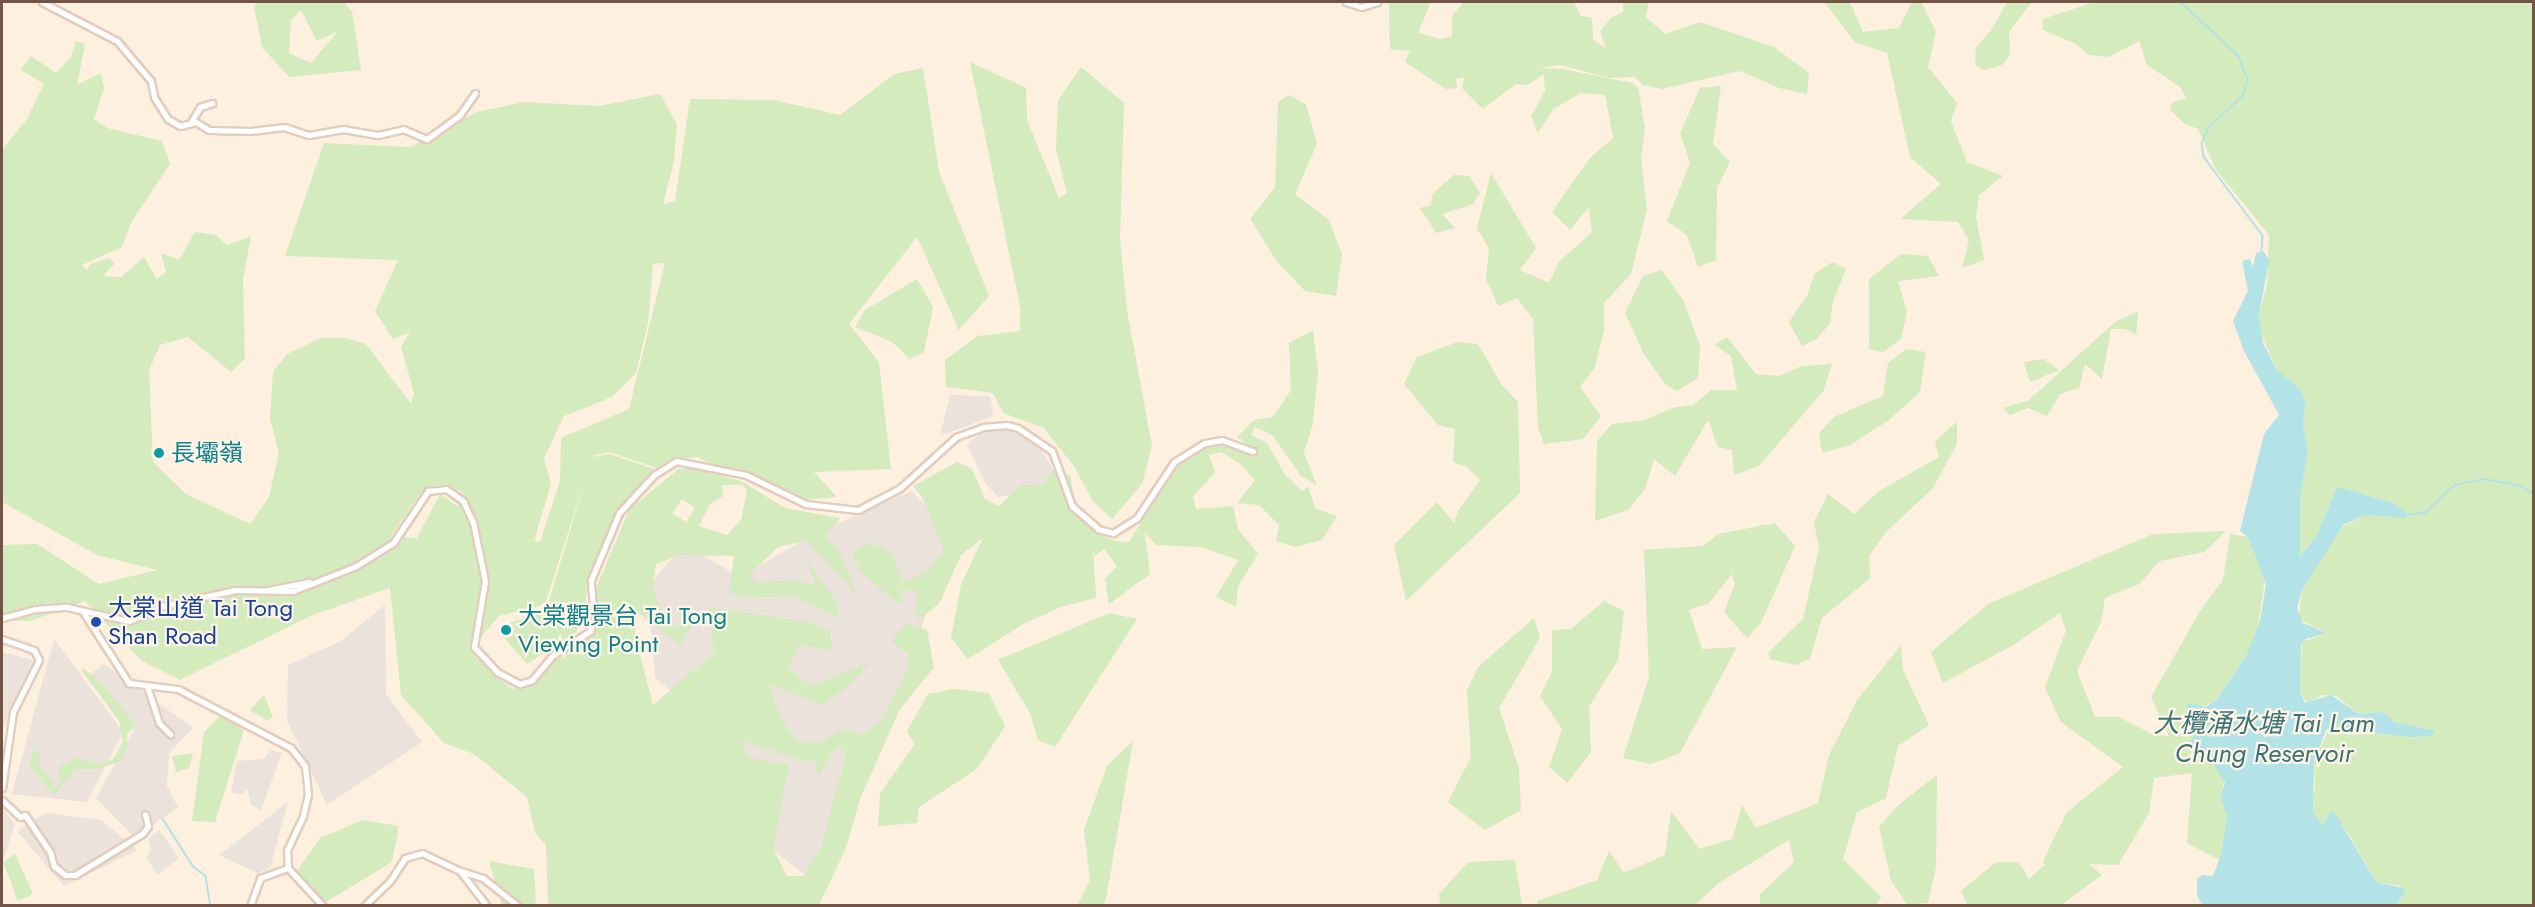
<!DOCTYPE html>
<meta charset="utf-8">
<style>
body{margin:0}
#map{position:relative;width:2535px;height:907px;overflow:hidden;background:#fdf0df;font-family:Jost,"Noto Sans TC",sans-serif}
div>[style]{position:absolute}
.industrial>*{inset:0;background:#ebe2db}
.green>*{inset:0;background:#d3ebbd}
.water>*{inset:0;background:#b3e3e7}
.stream>*{height:1.5px;margin:-0.75px;padding:0 0.75px;transform-origin:0.75px;border-radius:0.75px;background:#b3e3e7}
.roads{filter:drop-shadow(2px 0 #e3cdbe) drop-shadow(-2px 0 #e3cdbe) drop-shadow(0 2px #e3cdbe) drop-shadow(0 -2px #e3cdbe)}
.street>*{height:5px;margin:-2.5px;padding:0 2.5px;transform-origin:2.5px;border-radius:2.5px;background:#fff}
.dots>*{width:16px;height:16px;translate:-50% -50%;box-sizing:border-box;border:3px solid #fff4e6;border-radius:50%}
span{translate:-50% -50%;white-space:nowrap;text-align:center;line-height:1.15;-webkit-text-stroke:4.5px #fff4e6;paint-order:stroke}
.culture-label{font-size:24px;color:#0d838f}
.left{translate:0 -50%;text-align:left}
.transit-label{font-size:24px;color:#164399}
.water-label{font-size:26px;color:#3a747b;font-style:italic}
.frame{position:absolute;inset:0;border:3px solid #745446;pointer-events:none}
</style>
<div id="map">
<div class="industrial">
<div style="clip-path:polygon(950px 395px,990px 396px,993px 416px,940px 436px)"></div>
<div style="clip-path:polygon(1017px 429px,1038px 445px,1056px 474px,1044px 490px,998px 497px,985px 483px,967px 445px,980px 433px)"></div>
<div style="clip-path:polygon(912px 491px,949px 531px,944px 560px,895px 707px,810px 879px,760px 840px,685px 702px,655px 678px,647px 589px,683px 544px,740px 577px,814px 534px)"></div>
<div style="clip-path:polygon(385px 605px,386px 694px,422px 742px,327px 805px,287px 721px,288px 665px,341px 641px)"></div>
<div style="clip-path:polygon(54px 639px,123px 732px,87px 802px,12px 794px)"></div>
<div style="clip-path:polygon(2px 652px,34px 660px,2px 730px)"></div>
<div style="clip-path:polygon(104px 664px,193px 728px,169px 753px,167px 786px,178px 807px,135px 838px,96px 798px,134px 729px,89px 675px)"></div>
<div style="clip-path:polygon(271px 750px,282px 753px,261px 810px,251px 805px,247px 789px,242px 795px,231px 793px,237px 761px,263px 759px)"></div>
<div style="clip-path:polygon(288px 802px,270px 868px,257px 873px,219px 855px)"></div>
<div style="clip-path:polygon(2px 807px,15px 825px,2px 863px)"></div>
<div style="clip-path:polygon(46px 813px,101px 820px,137px 850px,64px 886px,17px 831px)"></div>
<div style="clip-path:polygon(159px 830px,179px 858px,157px 875px,147px 857px,151px 851px,148px 839px)"></div>
</div>
<div class="green">
<div style="clip-path:polygon(evenodd,257px 2px,343px 2px,352px 11px,361px 70px,289px 77px,262px 47px,254px 6px,257px 2px,301px 10px,317px 41px,338px 31px,311px 63px,289px 53px,291px 20px,301px 10px)"></div>
<div style="clip-path:polygon(1389px 2px,1431px 2px,1418px 33px,1441px 39px,1452px 36px,1452px 16px,1464px 2px,1574px 2px,1581px 16px,1592px 18px,1593px 39px,1606px 49px,1600px 31px,1611px 18px,1623px 12px,1623px 2px,1649px 2px,1646px 17px,1665px 34px,1700px 22px,1774px 47px,1809px 73px,1807px 94px,1779px 88px,1740px 71px,1662px 89px,1643px 85px,1635px 77px,1609px 78px,1561px 65px,1539px 68px,1563px 69px,1632px 83px,1638px 88px,1645px 127px,1641px 159px,1647px 209px,1631px 274px,1604px 303px,1604px 330px,1595px 367px,1580px 387px,1601px 416px,1583px 439px,1544px 444px,1538px 428px,1533px 319px,1517px 298px,1498px 306px,1486px 279px,1489px 249px,1477px 228px,1491px 173px,1536px 248px,1520px 270px,1549px 283px,1559px 262px,1592px 232px,1589px 207px,1570px 230px,1552px 212px,1590px 158px,1613px 138px,1605px 95px,1581px 93px,1571px 99px,1553px 109px,1538px 133px,1531px 116px,1545px 91px,1544px 74px,1528px 85px,1516px 84px,1483px 109px,1462px 88px,1464px 77px,1455px 79px,1458px 88px,1446px 89px,1405px 62px,1410px 51px,1390px 49px)"></div>
<div style="clip-path:polygon(1824px 2px,1850px 2px,1863px 32px,1899px 28px,1912px 2px,1921px 2px,1936px 31px,1928px 67px,1957px 103px,1951px 121px,1967px 162px,2003px 176px,1979px 195px,1976px 216px,1984px 260px,1962px 268px,1969px 240px,1958px 222px,1900px 219px,1941px 184px,1910px 157px,1887px 53px,1855px 42px)"></div>
<div style="clip-path:polygon(2007px 2px,2032px 2px,2009px 32px,2010px 55px,2002px 65px,1984px 70px,1975px 65px,1976px 47px,1992px 29px)"></div>
<div style="clip-path:polygon(2094px 2px,2533px 2px,2533px 905px,2397px 905px,2403px 896px,2401px 886px,2376px 882px,2347px 831px,2330px 812px,2323px 826px,2311px 807px,2315px 787px,2314px 762px,2330px 726px,2339px 723px,2365px 733px,2427px 737px,2416px 727px,2394px 722px,2381px 712px,2359px 714px,2336px 696px,2323px 695px,2307px 703px,2300px 692px,2302px 642px,2327px 633px,2299px 619px,2301px 592px,2339px 529px,2365px 515px,2397px 517px,2394px 503px,2337px 487px,2316px 537px,2300px 556px,2300px 500px,2308px 449px,2303px 425px,2306px 402px,2277px 370px,2261px 334px,2259px 315px,2267px 284px,2269px 235px,2216px 170px,2198px 129px,2185px 124px,2170px 110px,2173px 102px,2186px 98px,2180px 87px,2147px 65px,2139px 41px,2108px 57px,2089px 55px,2076px 44px,2043px 30px,2043px 19px)"></div>
<div style="clip-path:polygon(evenodd,76px 41px,85px 44px,77px 85px,101px 73px,104px 88px,94px 119px,107px 128px,162px 141px,170px 164px,132px 221px,122px 247px,82px 265px,87px 270px,91px 264px,110px 258px,114px 264px,103px 276px,121px 277px,144px 257px,157px 279px,166px 272px,161px 253px,179px 260px,195px 232px,216px 235px,227px 245px,251px 236px,243px 279px,245px 358px,231px 372px,188px 337px,160px 345px,149px 370px,153px 462px,186px 494px,250px 524px,269px 497px,279px 453px,270px 419px,273px 372px,287px 354px,321px 338px,345px 338px,366px 344px,411px 404px,414px 393px,401px 347px,410px 332px,393px 339px,375px 311px,398px 260px,285px 256px,324px 143px,410px 147px,477px 112px,524px 102px,599px 106px,660px 94px,677px 124px,674px 161px,663px 204px,675px 201px,690px 99px,774px 100px,840px 115px,894px 74px,923px 68px,939px 172px,989px 296px,959px 330px,917px 237px,849px 324px,879px 362px,891px 469px,814px 472px,837px 497px,805px 500px,747px 473px,717px 467px,697px 457px,665px 462px,657px 468px,609px 452px,593px 455px,545px 604px,499px 616px,471px 648px,475px 657px,501px 681px,511px 688px,526px 689px,549px 665px,585px 641px,595px 629px,597px 586px,629px 510px,678px 469px,690px 468px,741px 481px,785px 508px,840px 518px,826px 536px,839px 551px,857px 594px,807px 541px,778px 547px,748px 576px,757px 583px,794px 580px,816px 585px,805px 556px,837px 604px,838px 617px,793px 596px,744px 598px,729px 593px,734px 556px,679px 555px,656px 564px,653px 589px,663px 617px,675px 628px,700px 609px,688px 633px,680px 645px,637px 612px,635px 635px,653px 705px,715px 652px,708px 607px,808px 622px,830px 631px,833px 650px,798px 645px,788px 668px,811px 686px,871px 662px,844px 689px,821px 705px,769px 684px,781px 719px,797px 742px,818px 743px,845px 729px,862px 735px,880px 722px,907px 671px,908px 654px,891px 641px,906px 624px,927px 630px,934px 667px,899px 711px,860px 799px,846px 848px,819px 905px,548px 905px,546px 845px,535px 833px,527px 797px,474px 754px,444px 743px,401px 695px,390px 588px,313px 615px,180px 680px,142px 661px,85px 601px,31px 621px,2px 620px,2px 545px,37px 544px,99px 584px,157px 570px,97px 555px,2px 502px,2px 150px,27px 119px,44px 84px,21px 70px,31px 56px,56px 73px,71px 57px,76px 41px,665px 263px,629px 409px,561px 438px,560px 481px,540px 542px,534px 541px,551px 484px,544px 458px,564px 416px,612px 397px,636px 373px,648px 323px,653px 264px,665px 263px,76px 41px,435px 485px,448px 485px,464px 493px,457px 506px,440px 494px,417px 538px,391px 536px,419px 495px,435px 485px,76px 41px,722px 485px,742px 485px,747px 490px,741px 520px,727px 535px,699px 526px,710px 504px,723px 496px,722px 485px,76px 41px,682px 499px,695px 508px,686px 522px,672px 513px,682px 499px,76px 41px,742px 741px,800px 760px,814px 759px,818px 775px,838px 746px,846px 754px,822px 845px,804px 876px,787px 876px,773px 848px,789px 765px,747px 757px,742px 741px)"></div>
<div style="clip-path:polygon(970px 62px,1026px 88px,1027px 120px,1059px 198px,1067px 193px,1056px 149px,1058px 100px,1081px 67px,1124px 103px,1120px 238px,1127px 311px,1152px 446px,1142px 484px,1112px 519px,1092px 500px,1075px 468px,1044px 428px,1003px 413px,993px 393px,946px 387px,945px 360px,978px 336px,1020px 331px,1020px 307px)"></div>
<div style="clip-path:polygon(1721px 86px,1713px 144px,1730px 162px,1717px 188px,1716px 260px,1698px 267px,1687px 235px,1667px 221px,1690px 163px,1680px 133px,1700px 88px)"></div>
<div style="clip-path:polygon(1289px 95px,1306px 104px,1317px 144px,1295px 194px,1329px 220px,1342px 254px,1336px 296px,1305px 291px,1278px 263px,1250px 219px,1275px 187px,1278px 102px)"></div>
<div style="clip-path:polygon(1454px 175px,1469px 176px,1480px 193px,1473px 204px,1442px 214px,1455px 228px,1436px 233px,1420px 208px,1431px 205px,1432px 194px)"></div>
<div style="clip-path:polygon(1901px 254px,1928px 256px,1939px 276px,1898px 281px,1907px 312px,1901px 339px,1883px 352px,1869px 349px,1869px 279px)"></div>
<div style="clip-path:polygon(1833px 262px,1846px 269px,1833px 301px,1830px 323px,1817px 339px,1802px 346px,1789px 322px,1808px 294px,1814px 274px)"></div>
<div style="clip-path:polygon(1662px 270px,1683px 300px,1700px 345px,1698px 378px,1677px 391px,1665px 384px,1644px 354px,1625px 313px,1643px 276px)"></div>
<div style="clip-path:polygon(917px 279px,933px 307px,924px 352px,910px 359px,892px 342px,855px 327px,865px 310px)"></div>
<div style="clip-path:polygon(2138px 311px,2136px 335px,2126px 329px,2111px 329px,2102px 379px,2085px 364px,2079px 388px,2060px 394px,2047px 416px,2028px 408px,2010px 415px,2003px 408px,2029px 400px,2115px 322px)"></div>
<div style="clip-path:polygon(1313px 330px,1318px 371px,1313px 424px,1304px 453px,1317px 485px,1301px 476px,1273px 436px,1255px 427px,1251px 435px,1267px 443px,1285px 475px,1302px 491px,1308px 487px,1316px 509px,1337px 516px,1322px 540px,1295px 547px,1276px 541px,1279px 525px,1259px 505px,1237px 503px,1255px 480px,1239px 463px,1221px 452px,1209px 455px,1215px 472px,1193px 497px,1196px 509px,1233px 506px,1238px 529px,1258px 554px,1238px 586px,1236px 607px,1216px 597px,1238px 560px,1200px 547px,1156px 545px,1145px 533px,1150px 574px,1109px 604px,1105px 579px,1117px 566px,1104px 549px,1095px 556px,1093px 548px,1096px 598px,1061px 607px,1025px 623px,968px 659px,951px 638px,961px 584px,983px 538px,961px 555px,939px 604px,917px 620px,916px 591px,899px 590px,904px 599px,897px 603px,860px 571px,852px 552px,870px 542px,892px 554px,903px 582px,927px 572px,944px 549px,922px 497px,913px 486px,957px 462px,972px 469px,985px 499px,999px 506px,1021px 485px,1041px 486px,1055px 468px,1070px 476px,1075px 501px,1093px 532px,1115px 541px,1129px 542px,1177px 464px,1205px 444px,1256px 451px,1237px 437px,1254px 420px,1273px 417px,1291px 390px,1289px 343px)"></div>
<div style="clip-path:polygon(1727px 337px,1756px 374px,1780px 376px,1802px 366px,1832px 364px,1824px 390px,1759px 466px,1734px 475px,1732px 450px,1718px 447px,1708px 420px,1675px 476px,1654px 459px,1645px 489px,1628px 510px,1595px 521px,1597px 441px,1612px 424px,1645px 420px,1672px 408px,1693px 405px,1711px 390px,1737px 390px,1731px 356px,1715px 345px)"></div>
<div style="clip-path:polygon(1457px 342px,1478px 344px,1501px 384px,1518px 402px,1520px 493px,1406px 601px,1394px 545px,1437px 502px,1454px 523px,1458px 511px,1480px 480px,1467px 467px,1453px 462px,1455px 429px,1438px 425px,1404px 384px,1417px 357px)"></div>
<div style="clip-path:polygon(1906px 349px,1926px 352px,1920px 392px,1889px 420px,1850px 445px,1822px 453px,1819px 433px,1834px 417px,1883px 396px,1888px 363px)"></div>
<div style="clip-path:polygon(2044px 359px,2059px 370px,2030px 382px,2024px 362px)"></div>
<div style="clip-path:polygon(1957px 422px,1957px 444px,1933px 488px,1888px 530px,1869px 556px,1870px 578px,1822px 618px,1810px 659px,1795px 665px,1770px 659px,1768px 653px,1803px 619px,1819px 548px,1814px 522px,1828px 494px,1854px 514px,1879px 491px,1939px 457px,1935px 441px)"></div>
<div style="clip-path:polygon(609px 454px,657px 470px,623px 503px,614px 518px,587px 581px,585px 618px,576px 632px,527px 664px,501px 634px,503px 625px,546px 611px,592px 457px)"></div>
<div style="clip-path:polygon(1775px 523px,1795px 546px,1761px 623px,1747px 638px,1724px 612px,1735px 584px,1732px 574px,1709px 603px,1689px 610px,1702px 649px,1737px 647px,1680px 753px,1651px 764px,1623px 758px,1649px 677px,1644px 550px,1703px 546px,1718px 534px)"></div>
<div style="clip-path:polygon(2226px 531px,2204px 552px,2160px 561px,2139px 584px,2105px 598px,2101px 622px,2077px 671px,2095px 717px,2119px 717px,2154px 735px,2169px 736px,2151px 697px,2202px 608px,2223px 580px,2230px 534px,2248px 537px,2265px 580px,2258px 626px,2246px 656px,2216px 700px,2202px 708px,2189px 703px,2197px 732px,2190px 747px,2205px 753px,2225px 779px,2220px 796px,2227px 817px,2220px 860px,2187px 843px,2192px 773px,2154px 778px,2149px 813px,2118px 865px,2089px 864px,2102px 875px,2061px 905px,1967px 905px,1961px 891px,1996px 862px,2019px 862px,2029px 879px,2046px 864px,2042px 863px,2067px 812px,2123px 767px,2061px 722px,2045px 688px,2066px 630px,2060px 613px,2015px 644px,1943px 683px,1931px 652px,1988px 604px,2153px 534px)"></div>
<div style="clip-path:polygon(1604px 601px,1624px 611px,1618px 660px,1589px 707px,1591px 752px,1567px 783px,1549px 767px,1562px 729px,1540px 696px,1552px 672px,1552px 630px,1571px 629px)"></div>
<div style="clip-path:polygon(1109px 613px,1137px 619px,1055px 747px,1038px 740px,1030px 713px,998px 660px)"></div>
<div style="clip-path:polygon(1534px 618px,1540px 638px,1499px 708px,1519px 768px,1521px 810px,1485px 830px,1448px 802px,1471px 757px,1467px 690px,1478px 667px)"></div>
<div style="clip-path:polygon(1901px 645px,1903px 670px,1929px 725px,1898px 746px,1886px 798px,1857px 812px,1843px 859px,1881px 897px,1876px 905px,1760px 905px,1760px 894px,1794px 862px,1789px 840px,1720px 882px,1695px 905px,1537px 905px,1537px 901px,1597px 880px,1609px 851px,1624px 873px,1665px 855px,1671px 811px,1699px 849px,1732px 839px,1742px 805px,1756px 828px,1818px 803px,1829px 755px,1857px 700px)"></div>
<div style="clip-path:polygon(82px 667px,103px 684px,136px 726px,127px 734px,127px 747px,119px 762px,96px 769px,75px 769px,54px 796px,29px 765px,33px 749px,40px 754px,39px 764px,56px 788px,61px 781px,57px 768px,77px 757px,99px 764px,113px 759px,123px 741px,119px 721px,82px 671px)"></div>
<div style="clip-path:polygon(954px 689px,989px 693px,1005px 726px,977px 769px,919px 807px,917px 823px,878px 826px,880px 793px,915px 744px,907px 731px,928px 694px)"></div>
<div style="clip-path:polygon(264px 695px,273px 717px,267px 721px,250px 710px)"></div>
<div style="clip-path:polygon(220px 716px,244px 730px,215px 822px,192px 821px,204px 732px)"></div>
<div style="clip-path:polygon(1133px 741px,1106px 899px,1102px 905px,1077px 905px,1090px 881px,1084px 830px,1107px 766px)"></div>
<div style="clip-path:polygon(193px 753px,189px 768px,176px 772px,172px 756px)"></div>
<div style="clip-path:polygon(1937px 775px,1936px 867px,1928px 903px,1907px 905px,1891px 880px,1879px 827px,1897px 806px)"></div>
<div style="clip-path:polygon(363px 820px,399px 826px,392px 862px,326px 902px,297px 871px,320px 838px)"></div>
<div style="clip-path:polygon(15px 854px,33px 894px,18px 901px,3px 862px)"></div>
<div style="clip-path:polygon(1515px 860px,1522px 905px,1440px 905px,1439px 894px,1468px 862px)"></div>
<div style="clip-path:polygon(489px 861px,534px 869px,536px 905px,502px 905px)"></div>
</div>
<div class="water">
<div style="clip-path:polygon(2263px 251px,2269px 260px,2259px 315px,2263px 343px,2277px 370px,2301px 390px,2306px 402px,2303px 425px,2308px 449px,2300px 500px,2300px 556px,2316px 537px,2337px 487px,2394px 503px,2408px 515px,2406px 518px,2365px 515px,2343px 525px,2301px 592px,2297px 609px,2303px 623px,2327px 633px,2306px 639px,2301px 645px,2300px 692px,2305px 703px,2331px 695px,2359px 714px,2383px 712px,2394px 722px,2435px 731px,2432px 736px,2411px 737px,2355px 731px,2335px 723px,2326px 730px,2314px 762px,2313px 811px,2323px 826px,2330px 812px,2335px 813px,2376px 882px,2403px 888px,2405px 892px,2397px 905px,2202px 905px,2197px 895px,2197px 879px,2202px 875px,2213px 876px,2221px 854px,2227px 817px,2220px 796px,2225px 783px,2210px 758px,2188px 745px,2197px 732px,2186px 707px,2189px 703px,2206px 707px,2216px 700px,2246px 656px,2260px 621px,2266px 584px,2248px 537px,2240px 531px,2264px 434px,2279px 415px,2244px 351px,2233px 321px,2248px 291px,2242px 261px,2250px 259px,2253px 267px,2256px 253px)"></div>
</div>
<div class="stream">
<div style="left:2181px;top:2px;width:79px;rotate:43deg"></div>
<div style="left:2239px;top:56px;width:26px;rotate:69deg"></div>
<div style="left:2248px;top:80px;width:17px;rotate:107deg"></div>
<div style="left:2243px;top:96px;width:47px;rotate:136.7deg"></div>
<div style="left:2209px;top:128px;width:17px;rotate:114deg"></div>
<div style="left:2202px;top:144px;width:13px;rotate:81deg"></div>
<div style="left:2204px;top:157px;width:99px;rotate:53.2deg"></div>
<div style="left:2263px;top:236px;width:16px;rotate:94deg"></div>
<div style="left:2408px;top:515px;width:17px;rotate:-7deg"></div>
<div style="left:2425px;top:513px;width:41px;rotate:-43deg"></div>
<div style="left:2455px;top:485px;width:30px;rotate:-12deg"></div>
<div style="left:2484px;top:479px;width:35px;rotate:10deg"></div>
<div style="left:2518px;top:485px;width:18px;rotate:27deg"></div>
<div style="left:163px;top:819px;width:56px;rotate:57.4deg"></div>
<div style="left:193px;top:866px;width:16px;rotate:38deg"></div>
<div style="left:206px;top:876px;width:30px;rotate:81deg"></div>
</div>
<div class="roads">
<div class="street">
<div style="left:42px;top:2px;width:85px;rotate:27.5deg"></div>
<div style="left:117px;top:41px;width:52px;rotate:49.6deg"></div>
<div style="left:151px;top:81px;width:16px;rotate:79deg"></div>
<div style="left:154px;top:97px;width:26px;rotate:58deg"></div>
<div style="left:168px;top:119px;width:14px;rotate:30deg"></div>
<div style="left:180px;top:126px;width:16px;rotate:-14deg"></div>
<div style="left:196px;top:122px;width:15px;rotate:32deg"></div>
<div style="left:209px;top:130px;width:42px;rotate:1.4deg"></div>
<div style="left:251px;top:131px;width:33px;rotate:-7deg"></div>
<div style="left:284px;top:127px;width:26px;rotate:18deg"></div>
<div style="left:309px;top:135px;width:35px;rotate:-10deg"></div>
<div style="left:343px;top:129px;width:36px;rotate:10deg"></div>
<div style="left:378px;top:135px;width:26px;rotate:-13deg"></div>
<div style="left:403px;top:129px;width:26px;rotate:23deg"></div>
<div style="left:427px;top:139px;width:39px;rotate:-36deg"></div>
<div style="left:459px;top:116px;width:28px;rotate:-55deg"></div>
<div style="left:1346px;top:2px;width:16px;rotate:18deg"></div>
<div style="left:1361px;top:7px;width:17px;rotate:-17deg"></div>
<div style="left:191px;top:122px;width:17px;rotate:-59deg"></div>
<div style="left:200px;top:107px;width:13px;rotate:-18deg"></div>
<div style="left:268px;top:590px;width:42px;rotate:-11deg"></div>
<div style="left:83px;top:612px;width:85px;rotate:57.1deg"></div>
<div style="left:129px;top:683px;width:49px;rotate:7deg"></div>
<div style="left:178px;top:689px;width:127px;rotate:27.6deg"></div>
<div style="left:291px;top:748px;width:23px;rotate:52deg"></div>
<div style="left:305px;top:766px;width:28px;rotate:84deg"></div>
<div style="left:308px;top:794px;width:23px;rotate:103deg"></div>
<div style="left:303px;top:816px;width:38px;rotate:115deg"></div>
<div style="left:287px;top:850px;width:18px;rotate:87deg"></div>
<div style="left:288px;top:868px;width:52px;rotate:47.4deg"></div>
<div style="left:2px;top:618px;width:35px;rotate:-15deg"></div>
<div style="left:36px;top:609px;width:31px;rotate:-4deg"></div>
<div style="left:67px;top:607px;width:64px;rotate:12.7deg"></div>
<div style="left:129px;top:621px;width:37px;rotate:-24deg"></div>
<div style="left:163px;top:606px;width:74px;rotate:-12.5deg"></div>
<div style="left:235px;top:590px;width:58px;rotate:1deg"></div>
<div style="left:293px;top:591px;width:68px;rotate:-21.6deg"></div>
<div style="left:356px;top:566px;width:44px;rotate:-31.9deg"></div>
<div style="left:393px;top:543px;width:63px;rotate:-56.1deg"></div>
<div style="left:428px;top:491px;width:18px;rotate:-6deg"></div>
<div style="left:446px;top:489px;width:21px;rotate:35deg"></div>
<div style="left:463px;top:501px;width:23px;rotate:65deg"></div>
<div style="left:473px;top:522px;width:60px;rotate:78.5deg"></div>
<div style="left:485px;top:581px;width:67px;rotate:99.5deg"></div>
<div style="left:474px;top:647px;width:34px;rotate:47deg"></div>
<div style="left:497px;top:672px;width:26px;rotate:28deg"></div>
<div style="left:520px;top:684px;width:13px;rotate:-18deg"></div>
<div style="left:532px;top:680px;width:33px;rotate:-50deg"></div>
<div style="left:553px;top:655px;width:44px;rotate:-33deg"></div>
<div style="left:590px;top:631px;width:14px;rotate:-73deg"></div>
<div style="left:594px;top:618px;width:38px;rotate:-95deg"></div>
<div style="left:591px;top:580px;width:73px;rotate:-67.3deg"></div>
<div style="left:619px;top:513px;width:52px;rotate:-47.4deg"></div>
<div style="left:654px;top:475px;width:26px;rotate:-32deg"></div>
<div style="left:676px;top:461px;width:71px;rotate:11.3deg"></div>
<div style="left:746px;top:475px;width:67px;rotate:25.8deg"></div>
<div style="left:806px;top:504px;width:52px;rotate:6.6deg"></div>
<div style="left:858px;top:510px;width:47px;rotate:-27.6deg"></div>
<div style="left:900px;top:488px;width:76px;rotate:-42.3deg"></div>
<div style="left:956px;top:437px;width:29px;rotate:-20deg"></div>
<div style="left:983px;top:427px;width:24px;rotate:-5deg"></div>
<div style="left:1007px;top:425px;width:11px;rotate:15deg"></div>
<div style="left:1018px;top:428px;width:41px;rotate:34.1deg"></div>
<div style="left:1052px;top:451px;width:59px;rotate:70deg"></div>
<div style="left:1072px;top:506px;width:35px;rotate:41deg"></div>
<div style="left:1098px;top:529px;width:16px;rotate:15deg"></div>
<div style="left:1113px;top:533px;width:28px;rotate:-32deg"></div>
<div style="left:1137px;top:518px;width:67px;rotate:-56.5deg"></div>
<div style="left:1174px;top:462px;width:36px;rotate:-32deg"></div>
<div style="left:1205px;top:443px;width:17px;rotate:-10deg"></div>
<div style="left:1222px;top:440px;width:33px;rotate:20deg"></div>
<div style="left:2px;top:639px;width:34px;rotate:19deg"></div>
<div style="left:34px;top:650px;width:11px;rotate:63deg"></div>
<div style="left:39px;top:660px;width:58px;rotate:116.6deg"></div>
<div style="left:13px;top:712px;width:77px;rotate:98.2deg"></div>
<div style="left:147px;top:686px;width:39px;rotate:72deg"></div>
<div style="left:159px;top:723px;width:16px;rotate:45deg"></div>
<div style="left:2px;top:800px;width:25px;rotate:43deg"></div>
<div style="left:20px;top:817px;width:5px;rotate:-22deg"></div>
<div style="left:25px;top:815px;width:45px;rotate:56deg"></div>
<div style="left:50px;top:852px;width:15px;rotate:74deg"></div>
<div style="left:54px;top:866px;width:14px;rotate:39deg"></div>
<div style="left:65px;top:875px;width:10px"></div>
<div style="left:75px;top:875px;width:79px;rotate:-31.5deg"></div>
<div style="left:142px;top:834px;width:10px;rotate:-53deg"></div>
<div style="left:148px;top:826px;width:12px;rotate:-104deg"></div>
<div style="left:461px;top:871px;width:23px;rotate:18deg"></div>
<div style="left:483px;top:878px;width:45px;rotate:38.7deg"></div>
<div style="left:250px;top:906px;width:30px;rotate:-70deg"></div>
<div style="left:260px;top:878px;width:30px;rotate:-20deg"></div>
<div style="left:364px;top:906px;width:36px;rotate:-44deg"></div>
<div style="left:390px;top:881px;width:27px;rotate:-57deg"></div>
<div style="left:405px;top:858px;width:18px;rotate:-16deg"></div>
<div style="left:422px;top:853px;width:42px;rotate:25.3deg"></div>
<div style="left:460px;top:871px;width:44px;rotate:52.4deg"></div>
</div>
</div>
<div class="dots">
<div style="left:159px;top:453px;background:#0f9aa8"></div>
<div style="left:96px;top:622px;background:#1a4fb4"></div>
<div style="left:506px;top:630px;background:#0f9aa8"></div>
</div>
<div class="culture-label">
<span class="left" style="left:171px;top:453px">長壩嶺</span>
<span class="left" style="left:518px;top:630px">大棠觀景台 Tai Tong<br>Viewing Point</span>
</div>
<div class="transit-label">
<span class="left" style="left:108px;top:622px">大棠山道 Tai Tong<br>Shan Road</span>
</div>
<div class="water-label">
<span style="left:2264px;top:739px">大欖涌水塘 Tai Lam<br>Chung Reservoir</span>
</div>
<div class="frame"></div>
</div>
